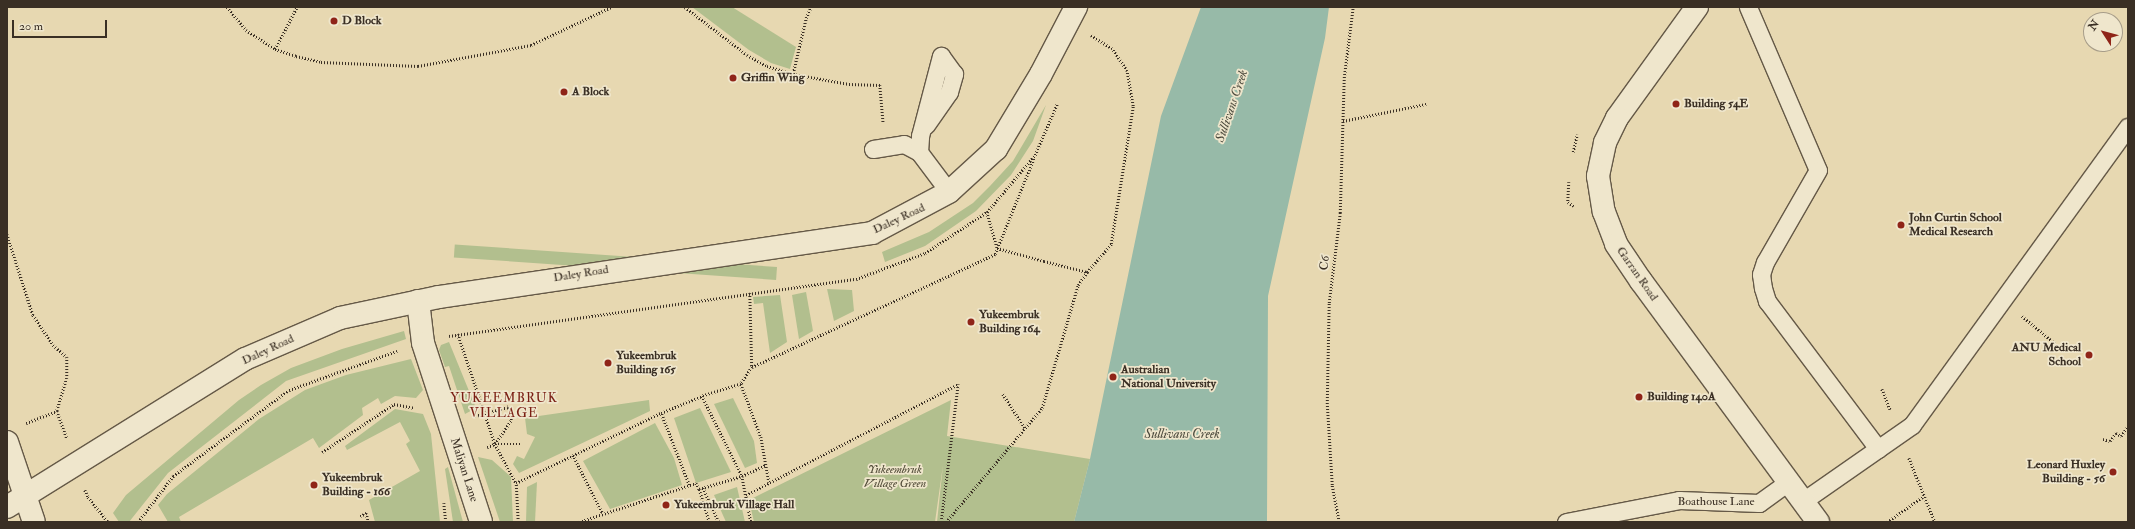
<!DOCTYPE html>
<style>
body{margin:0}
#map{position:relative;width:2135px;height:529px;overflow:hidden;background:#e7d8b1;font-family:"IM FELL Double Pica",serif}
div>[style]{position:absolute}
.green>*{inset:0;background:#b2bf8e;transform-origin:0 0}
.water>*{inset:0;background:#97baa8}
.path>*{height:2.5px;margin-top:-1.25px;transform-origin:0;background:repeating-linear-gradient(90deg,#3a2f24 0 1px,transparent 0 3px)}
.roads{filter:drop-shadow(1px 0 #655947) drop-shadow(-1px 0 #655947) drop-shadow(0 1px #655947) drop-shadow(0 -1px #655947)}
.service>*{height:17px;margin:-8.5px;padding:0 8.5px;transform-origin:8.5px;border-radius:8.5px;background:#efe6cc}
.minor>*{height:22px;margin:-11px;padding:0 11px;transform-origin:11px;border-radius:11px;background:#efe6cc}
.tertiary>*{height:22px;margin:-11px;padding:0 11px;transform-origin:11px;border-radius:11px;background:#efe6cc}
.dots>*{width:11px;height:11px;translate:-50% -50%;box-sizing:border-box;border:2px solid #efe6cc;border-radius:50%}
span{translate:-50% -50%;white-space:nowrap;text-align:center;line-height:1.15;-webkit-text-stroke:3.5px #efe6cc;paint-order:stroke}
.poi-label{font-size:12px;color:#3a2f24;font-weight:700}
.left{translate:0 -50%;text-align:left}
.right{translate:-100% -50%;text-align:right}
.street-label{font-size:12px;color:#3a2f24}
.park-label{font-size:12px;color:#524c39;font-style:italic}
.water-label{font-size:13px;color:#4d4b3e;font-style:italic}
.neighbourhood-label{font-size:13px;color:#7a1f14;letter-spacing:1px}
.frame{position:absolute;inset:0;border:8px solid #3a2f24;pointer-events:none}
.north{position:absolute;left:2083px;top:12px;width:40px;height:40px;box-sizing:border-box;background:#efe6cc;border:1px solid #a79d89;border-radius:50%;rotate:306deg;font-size:11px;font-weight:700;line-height:16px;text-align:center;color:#3a2f24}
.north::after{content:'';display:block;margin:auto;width:14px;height:18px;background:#8f2418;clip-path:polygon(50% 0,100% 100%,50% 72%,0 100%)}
.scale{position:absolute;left:12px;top:20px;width:95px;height:18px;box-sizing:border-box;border:2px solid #3a2f24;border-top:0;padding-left:5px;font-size:12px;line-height:14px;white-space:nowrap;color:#3a2f24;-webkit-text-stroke:3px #efe6cc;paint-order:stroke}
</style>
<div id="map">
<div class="green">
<div style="clip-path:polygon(692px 7px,732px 7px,796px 47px,790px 69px,771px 63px,749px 50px)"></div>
<div style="clip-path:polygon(1046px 105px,1033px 141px,1011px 175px,976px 211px,925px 246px,885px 262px,882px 252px,929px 232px,973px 203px,990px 186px,1013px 161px)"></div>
<div style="left:777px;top:267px;width:13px;height:323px;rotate:94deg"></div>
<div style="clip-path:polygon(827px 289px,852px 290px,854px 311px,834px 321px)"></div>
<div style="clip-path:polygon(806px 292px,813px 331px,799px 339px,792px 295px)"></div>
<div style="clip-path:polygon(780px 295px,787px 342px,770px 353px,763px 303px,754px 304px,753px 297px)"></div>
<div style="clip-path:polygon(404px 331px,406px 339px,286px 381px,168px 473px,129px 522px,119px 522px,113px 513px,126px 495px,239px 400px,261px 385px,291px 368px,342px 349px)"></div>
<div style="clip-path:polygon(449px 342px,476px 408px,465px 414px,449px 366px,445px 367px,439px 350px,441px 345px)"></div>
<div style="clip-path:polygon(411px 359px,423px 390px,416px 398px,395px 396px,381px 404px,378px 398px,362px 408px,363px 415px,319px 448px,313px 438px,179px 517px,181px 522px,168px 522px,158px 505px,167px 494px,259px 419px,305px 390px,346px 375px)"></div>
<div style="clip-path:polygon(733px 398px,754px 441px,757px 463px,745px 468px,714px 404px)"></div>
<div style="clip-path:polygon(649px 400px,650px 411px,519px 473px,513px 464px,517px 456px,524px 459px,535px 437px,527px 434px,525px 418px)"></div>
<div style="clip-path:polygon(951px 400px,947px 436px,1090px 459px,1074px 522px,937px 522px,943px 465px,935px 522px,754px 522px,749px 500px)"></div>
<div style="clip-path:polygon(700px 408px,731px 472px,696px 483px,674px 418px)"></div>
<div style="clip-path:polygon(395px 409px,423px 414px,431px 434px,440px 522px,375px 522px,369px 500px,420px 471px,406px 444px,410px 441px,400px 422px,347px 450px,345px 446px)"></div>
<div style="clip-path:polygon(655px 423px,674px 458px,682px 485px,610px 509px,583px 461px)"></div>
<div style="clip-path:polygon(478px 457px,492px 460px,511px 477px,513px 522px,500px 522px)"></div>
<div style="clip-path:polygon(448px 467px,463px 522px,453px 522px,445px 469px)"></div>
<div style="clip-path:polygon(537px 482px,535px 522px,526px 522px,527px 487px)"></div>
<div style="clip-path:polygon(737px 487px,745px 522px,726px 522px,714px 495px)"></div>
</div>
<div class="water">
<div style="clip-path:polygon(1201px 7px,1329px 7px,1325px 38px,1268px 296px,1267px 522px,1074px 522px,1090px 459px,1161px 116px)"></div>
</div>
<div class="path">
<div style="left:227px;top:7px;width:30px;rotate:50deg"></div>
<div style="left:246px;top:30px;width:35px;rotate:33deg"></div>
<div style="left:275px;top:49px;width:22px;rotate:18deg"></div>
<div style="left:296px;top:56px;width:26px;rotate:13deg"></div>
<div style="left:321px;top:62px;width:97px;rotate:2.4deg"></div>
<div style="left:418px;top:66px;width:115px;rotate:-10.5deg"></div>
<div style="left:531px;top:45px;width:89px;rotate:-25.4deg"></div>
<div style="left:685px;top:7px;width:78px;rotate:37.7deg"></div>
<div style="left:747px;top:55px;width:23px;rotate:29deg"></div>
<div style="left:767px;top:66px;width:27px;rotate:17deg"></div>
<div style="left:793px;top:74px;width:57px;rotate:10.1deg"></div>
<div style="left:849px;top:84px;width:31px;rotate:2deg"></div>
<div style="left:880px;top:85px;width:37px;rotate:85deg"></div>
<div style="left:275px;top:49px;width:47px;rotate:-62.4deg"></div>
<div style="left:791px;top:82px;width:66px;rotate:-76.8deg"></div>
<div style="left:806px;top:18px;width:12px;rotate:-66deg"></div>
<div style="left:1343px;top:121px;width:85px;rotate:-11.6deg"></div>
<div style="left:1573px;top:152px;width:18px;rotate:-77deg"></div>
<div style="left:1569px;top:182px;width:20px;rotate:93deg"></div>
<div style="left:1568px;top:202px;width:7px;rotate:34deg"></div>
<div style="left:987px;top:212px;width:37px;rotate:74deg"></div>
<div style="left:997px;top:248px;width:49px;rotate:15.5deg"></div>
<div style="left:1044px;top:261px;width:44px;rotate:14.3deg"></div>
<div style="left:1087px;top:272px;width:37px;rotate:-49deg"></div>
<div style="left:1111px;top:244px;width:140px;rotate:-80.9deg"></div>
<div style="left:1133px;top:106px;width:36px;rotate:-100deg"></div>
<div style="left:1127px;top:71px;width:27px;rotate:-124deg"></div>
<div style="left:1112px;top:49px;width:25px;rotate:-148deg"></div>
<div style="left:7px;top:234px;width:85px;rotate:72.2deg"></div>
<div style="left:33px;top:315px;width:36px;rotate:56deg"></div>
<div style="left:53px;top:345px;width:18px;rotate:41deg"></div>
<div style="left:67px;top:357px;width:21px;rotate:90deg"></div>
<div style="left:67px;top:378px;width:34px;rotate:107deg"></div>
<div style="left:57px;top:411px;width:29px;rotate:70deg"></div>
<div style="left:750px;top:293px;width:74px;rotate:88.5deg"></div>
<div style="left:752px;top:367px;width:20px;rotate:123deg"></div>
<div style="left:741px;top:384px;width:41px;rotate:162.9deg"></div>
<div style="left:702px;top:396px;width:89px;rotate:63.4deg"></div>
<div style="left:742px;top:476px;width:47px;rotate:78.9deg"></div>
<div style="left:2022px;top:316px;width:45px;rotate:39.6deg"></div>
<div style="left:458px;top:334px;width:116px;rotate:71.4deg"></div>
<div style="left:495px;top:444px;width:44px;rotate:61.7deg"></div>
<div style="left:449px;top:336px;width:411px;rotate:-8deg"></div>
<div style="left:856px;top:279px;width:74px;rotate:-20.6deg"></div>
<div style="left:925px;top:253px;width:74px;rotate:-33.5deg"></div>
<div style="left:987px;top:212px;width:75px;rotate:-49.9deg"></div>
<div style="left:1035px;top:155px;width:56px;rotate:-66.7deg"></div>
<div style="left:752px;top:367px;width:268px;rotate:-24.9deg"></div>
<div style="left:995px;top:254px;width:104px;rotate:-67.9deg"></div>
<div style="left:741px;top:384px;width:57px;rotate:69.3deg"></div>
<div style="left:761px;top:437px;width:46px;rotate:79.9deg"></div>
<div style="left:1882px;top:389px;width:22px;rotate:68deg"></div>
<div style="left:1003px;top:394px;width:40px;rotate:57.1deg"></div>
<div style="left:475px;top:416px;width:34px;rotate:-15deg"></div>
<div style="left:26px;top:423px;width:33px;rotate:-21deg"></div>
<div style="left:2103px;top:439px;width:7px;rotate:16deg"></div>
<div style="left:2110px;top:441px;width:10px;rotate:-53deg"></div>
<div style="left:2116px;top:433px;width:6px;rotate:31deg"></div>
<div style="left:2121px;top:436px;width:12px;rotate:-55deg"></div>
<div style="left:495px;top:444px;width:27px"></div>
<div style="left:487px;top:447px;width:9px;rotate:-21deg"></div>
<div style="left:495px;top:444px;width:29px;rotate:-56deg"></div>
<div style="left:511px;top:420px;width:15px;rotate:-101deg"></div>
<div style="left:322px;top:452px;width:87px;rotate:-33.7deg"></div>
<div style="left:394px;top:404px;width:20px;rotate:11deg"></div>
<div style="left:573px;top:455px;width:66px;rotate:63deg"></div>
<div style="left:1909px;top:458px;width:69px;rotate:67.9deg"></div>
<div style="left:689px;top:485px;width:77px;rotate:-111.3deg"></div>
<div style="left:661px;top:413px;width:44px;rotate:-22.5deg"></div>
<div style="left:703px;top:488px;width:38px;rotate:65deg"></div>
<div style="left:85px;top:490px;width:8px;rotate:67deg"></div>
<div style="left:88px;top:497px;width:32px;rotate:51deg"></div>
<div style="left:746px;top:495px;width:239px;rotate:-27.6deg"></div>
<div style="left:444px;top:503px;width:19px;rotate:84deg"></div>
<div style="left:360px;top:516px;width:7px;rotate:-27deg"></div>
<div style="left:366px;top:513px;width:9px;rotate:72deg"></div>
<div style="left:138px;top:522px;width:58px;rotate:-52.7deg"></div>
<div style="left:173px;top:476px;width:144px;rotate:-36.6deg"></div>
<div style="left:289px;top:390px;width:115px;rotate:-19.9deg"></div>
<div style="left:518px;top:522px;width:39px;rotate:-93deg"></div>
<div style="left:516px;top:483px;width:161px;rotate:-25.8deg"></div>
<div style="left:579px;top:522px;width:123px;rotate:-18.4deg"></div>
<div style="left:696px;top:483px;width:7px;rotate:63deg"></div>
<div style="left:709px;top:522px;width:34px;rotate:-107deg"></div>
<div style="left:699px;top:489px;width:45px;rotate:-16.8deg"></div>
<div style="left:742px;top:476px;width:26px;rotate:-25deg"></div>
<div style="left:941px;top:522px;width:139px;rotate:-83deg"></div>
<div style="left:946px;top:522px;width:149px;rotate:-49.9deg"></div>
<div style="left:1042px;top:408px;width:128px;rotate:-73.7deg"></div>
<div style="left:1078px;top:285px;width:16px;rotate:-55deg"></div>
<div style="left:1339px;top:522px;width:38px;rotate:-101deg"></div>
<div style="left:1332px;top:485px;width:81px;rotate:-93.5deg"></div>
<div style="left:1327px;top:404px;width:101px;rotate:-88.9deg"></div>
<div style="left:1329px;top:303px;width:91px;rotate:-83deg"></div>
<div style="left:1340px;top:213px;width:135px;rotate:-88.3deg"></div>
<div style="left:1344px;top:78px;width:72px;rotate:-82.8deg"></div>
<div style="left:1887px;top:522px;width:45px;rotate:-35.1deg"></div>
</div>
<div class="roads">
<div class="service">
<div style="left:1748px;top:7px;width:177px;rotate:66.8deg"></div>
<div style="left:1818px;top:170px;width:106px;rotate:119.9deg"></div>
<div style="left:1765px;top:262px;width:13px;rotate:108deg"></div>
<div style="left:1761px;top:274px;width:14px;rotate:82deg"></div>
<div style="left:1763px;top:288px;width:14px;rotate:73deg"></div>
<div style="left:1767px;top:301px;width:185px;rotate:53.1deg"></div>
<div style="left:926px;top:125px;width:40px;rotate:-55.1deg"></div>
<div style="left:949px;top:92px;width:19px;rotate:-74deg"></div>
<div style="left:954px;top:74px;width:22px;rotate:-126deg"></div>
<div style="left:873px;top:149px;width:31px;rotate:-9deg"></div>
<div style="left:904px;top:144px;width:17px;rotate:28deg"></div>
<div style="left:919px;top:152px;width:50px;rotate:53.1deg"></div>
<div style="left:919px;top:152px;width:16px;rotate:-86deg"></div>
<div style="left:920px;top:136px;width:83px;rotate:-75.3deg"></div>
<div style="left:1803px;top:501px;width:133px;rotate:-34.9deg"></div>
<div style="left:1912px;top:425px;width:368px;rotate:-54.1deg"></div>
<div style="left:1566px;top:522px;width:115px;rotate:-11deg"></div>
<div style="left:1679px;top:500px;width:80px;rotate:2.1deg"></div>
<div style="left:1759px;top:503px;width:37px;rotate:-36deg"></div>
</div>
<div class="minor">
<div style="left:1697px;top:7px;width:137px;rotate:125.8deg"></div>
<div style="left:1617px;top:118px;width:28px;rotate:116deg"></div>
<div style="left:1605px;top:143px;width:34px;rotate:102deg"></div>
<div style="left:1598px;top:176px;width:36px;rotate:81deg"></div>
<div style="left:1604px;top:212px;width:34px;rotate:69deg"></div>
<div style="left:1616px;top:244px;width:45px;rotate:56deg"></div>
<div style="left:1641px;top:281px;width:299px;rotate:53.7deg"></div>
<div style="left:418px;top:301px;width:42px;rotate:83.2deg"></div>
<div style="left:423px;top:343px;width:188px;rotate:72deg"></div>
<div style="left:7px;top:507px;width:280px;rotate:-31.9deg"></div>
<div style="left:245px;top:359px;width:103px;rotate:-23.3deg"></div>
<div style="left:340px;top:318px;width:101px;rotate:-12deg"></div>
<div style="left:439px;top:297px;width:438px;rotate:-8.4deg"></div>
<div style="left:872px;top:233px;width:87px;rotate:-28deg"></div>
<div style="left:949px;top:192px;width:64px;rotate:-42.5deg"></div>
<div style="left:996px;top:149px;width:87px;rotate:-59deg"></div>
<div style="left:1041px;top:74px;width:76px;rotate:-62.4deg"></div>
</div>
<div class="tertiary">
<div style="left:7px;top:442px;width:84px;rotate:71.4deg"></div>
</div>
</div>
<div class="dots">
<div style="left:334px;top:21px;background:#8f2418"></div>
<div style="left:733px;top:78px;background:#8f2418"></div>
<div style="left:564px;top:92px;background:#8f2418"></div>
<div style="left:1676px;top:104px;background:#8f2418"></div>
<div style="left:1901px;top:225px;background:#8f2418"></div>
<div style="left:971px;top:322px;background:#8f2418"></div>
<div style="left:2089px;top:355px;background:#8f2418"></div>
<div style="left:608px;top:363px;background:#8f2418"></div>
<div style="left:1113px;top:377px;background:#8f2418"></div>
<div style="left:1639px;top:397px;background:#8f2418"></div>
<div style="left:2113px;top:472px;background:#8f2418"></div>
<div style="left:314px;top:485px;background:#8f2418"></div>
<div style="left:666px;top:505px;background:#8f2418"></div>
</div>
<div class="poi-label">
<span class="left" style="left:342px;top:21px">D Block</span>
<span class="left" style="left:741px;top:78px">Griffin Wing</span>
<span class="left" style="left:572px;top:92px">A Block</span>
<span class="left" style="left:1684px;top:104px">Building 54E</span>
<span class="left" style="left:1909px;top:225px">John Curtin School<br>Medical Research</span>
<span class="left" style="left:979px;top:322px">Yukeembruk<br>Building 164</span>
<span class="right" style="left:2081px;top:355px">ANU Medical<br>School</span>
<span class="left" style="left:616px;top:363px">Yukeembruk<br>Building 165</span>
<span class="left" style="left:1121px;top:377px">Australian<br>National University</span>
<span class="left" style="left:1647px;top:397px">Building 140A</span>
<span class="right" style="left:2105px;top:472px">Leonard Huxley<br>Building - 56</span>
<span class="left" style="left:322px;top:485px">Yukeembruk<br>Building - 166</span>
<span class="left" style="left:674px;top:505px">Yukeembruk Village Hall</span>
</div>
<div class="street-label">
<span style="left:899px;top:219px;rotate:-25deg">Daley Road</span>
<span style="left:1325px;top:263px;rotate:-83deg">C6</span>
<span style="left:581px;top:274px;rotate:-9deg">Daley Road</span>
<span style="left:1637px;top:274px;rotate:55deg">Garran Road</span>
<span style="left:268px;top:350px;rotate:-25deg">Daley Road</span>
<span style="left:464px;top:470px;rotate:72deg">Maliyan Lane</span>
<span style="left:1716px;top:502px">Boathouse Lane</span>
</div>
<div class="park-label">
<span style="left:895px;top:477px">Yukeembruk<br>Village Green</span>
</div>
<div class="water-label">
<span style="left:1232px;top:106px;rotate:-71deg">Sullivans Creek</span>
<span style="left:1182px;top:434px">Sullivans Creek</span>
</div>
<div class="neighbourhood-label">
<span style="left:504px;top:406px">YUKEEMBRUK<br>VILLAGE</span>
</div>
<div class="frame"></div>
<div class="north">N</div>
<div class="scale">20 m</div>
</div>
